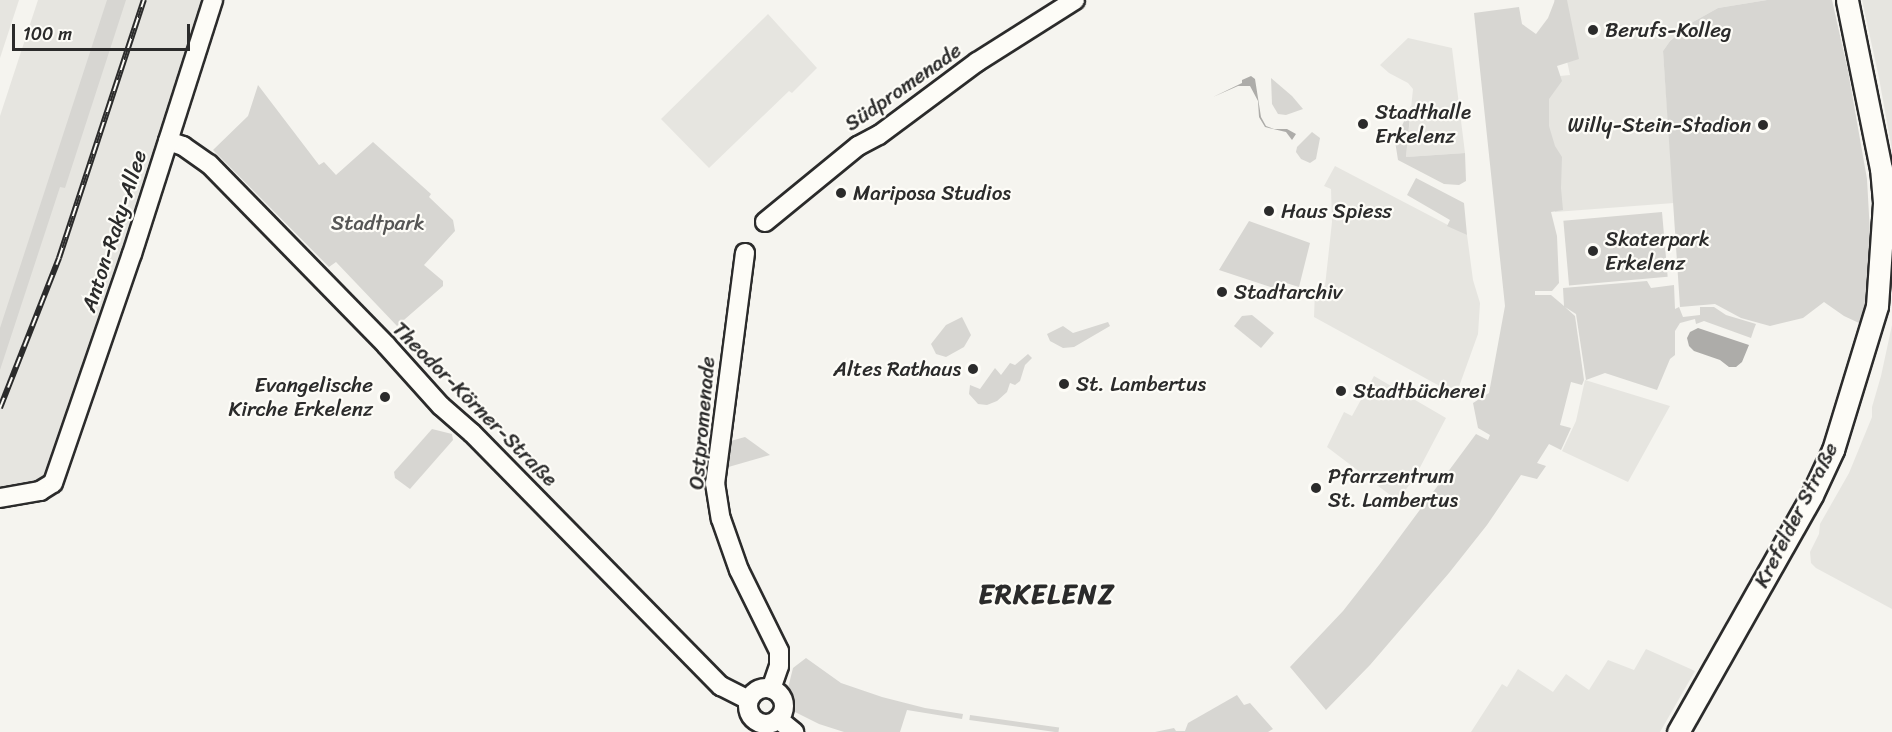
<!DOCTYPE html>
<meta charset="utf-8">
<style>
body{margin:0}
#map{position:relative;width:1892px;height:732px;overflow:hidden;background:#f5f4ef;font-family:Sriracha,sans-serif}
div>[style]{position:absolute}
.built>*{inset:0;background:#e6e5e0}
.green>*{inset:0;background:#d7d6d2;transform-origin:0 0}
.water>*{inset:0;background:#adaca9}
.roads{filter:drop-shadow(2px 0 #2b2b2b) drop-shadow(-2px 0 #2b2b2b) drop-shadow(0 2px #2b2b2b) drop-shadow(0 -2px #2b2b2b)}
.tertiary>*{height:18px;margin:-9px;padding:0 9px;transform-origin:9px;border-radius:9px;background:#fdfcf7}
.tertiary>.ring{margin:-9px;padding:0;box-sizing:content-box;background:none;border:18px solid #fdfcf7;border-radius:50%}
.secondary>*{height:21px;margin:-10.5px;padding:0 10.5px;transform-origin:10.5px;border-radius:10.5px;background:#fdfcf7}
.rail>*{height:6px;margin-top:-3px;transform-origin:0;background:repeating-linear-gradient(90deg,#fdfcf7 0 11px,#2b2b2b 0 22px);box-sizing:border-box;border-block:2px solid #2b2b2b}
.dots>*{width:16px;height:16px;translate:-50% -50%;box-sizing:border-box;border:3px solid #fdfcf7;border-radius:50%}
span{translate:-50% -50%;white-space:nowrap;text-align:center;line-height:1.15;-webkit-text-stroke:4.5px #fdfcf7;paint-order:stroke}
.poi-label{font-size:21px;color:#2b2b2b}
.left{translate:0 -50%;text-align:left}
.right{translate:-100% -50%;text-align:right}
.street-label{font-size:21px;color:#2b2b2b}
.park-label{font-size:21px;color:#565655}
.district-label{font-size:27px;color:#2b2b2b;font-weight:700;letter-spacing:1.5px}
.scale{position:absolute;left:12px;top:24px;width:178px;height:27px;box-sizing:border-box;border:3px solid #2b2b2b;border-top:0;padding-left:8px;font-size:18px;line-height:21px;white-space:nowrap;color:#2b2b2b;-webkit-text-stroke:4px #fdfcf7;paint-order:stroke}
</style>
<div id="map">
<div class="built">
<div style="clip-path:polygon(0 0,19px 0,0 58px)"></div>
<div style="clip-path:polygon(38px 0,205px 0,49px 482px,0 490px,0 116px)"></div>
<div style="clip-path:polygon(1554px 0,1767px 0,1718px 8px,1693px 22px,1670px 41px,1663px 51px,1674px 203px,1555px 212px,1539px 78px,1570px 75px)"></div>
<div style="clip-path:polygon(1862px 0,1892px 0,1892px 150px,1879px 78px)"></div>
<div style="clip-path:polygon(768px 14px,817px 68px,792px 93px,789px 91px,709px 168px,661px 119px)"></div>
<div style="clip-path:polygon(1408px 38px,1452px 48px,1465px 153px,1406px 157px,1413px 89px,1408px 83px,1389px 73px,1380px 65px)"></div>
<div style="clip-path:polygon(1335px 166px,1467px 235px,1473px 280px,1480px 303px,1478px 334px,1456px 395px,1314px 317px,1315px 290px,1325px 286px,1332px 222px,1331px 189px,1324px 186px)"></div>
<div style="clip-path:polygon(1892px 325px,1892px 609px,1816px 568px,1811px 563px,1810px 552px,1819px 534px,1820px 524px,1849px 473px,1872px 417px,1872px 407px,1881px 376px)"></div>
<div style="clip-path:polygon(1374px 376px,1446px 418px,1416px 475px,1398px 501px,1327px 447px,1344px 412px,1352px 416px)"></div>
<div style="clip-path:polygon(1585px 380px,1670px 406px,1628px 482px,1562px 451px,1576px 421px)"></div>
<div style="clip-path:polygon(1646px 649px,1695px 671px,1660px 732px,1471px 732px,1502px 684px,1507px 687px,1518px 669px,1553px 692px,1566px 674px,1589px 690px,1608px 660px,1634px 670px)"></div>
</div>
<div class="green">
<div style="clip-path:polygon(107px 0,126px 0,65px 188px,60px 187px,0 370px,0 328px)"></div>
<div style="clip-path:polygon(1555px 0,1567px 0,1579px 59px,1557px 66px,1562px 81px,1549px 99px,1549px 126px,1555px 146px,1562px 157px,1561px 188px,1563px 210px,1551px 212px,1557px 236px,1559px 283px,1552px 291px,1535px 291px,1535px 295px,1551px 295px,1564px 306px,1563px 288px,1647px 281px,1651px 288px,1674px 285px,1675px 309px,1679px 307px,1683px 317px,1700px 315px,1700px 307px,1714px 307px,1726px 315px,1756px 324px,1754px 329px,1751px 338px,1704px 321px,1696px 324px,1695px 319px,1680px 323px,1675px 331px,1675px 355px,1670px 359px,1657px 390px,1605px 373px,1586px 380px,1576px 314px,1565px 307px,1575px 316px,1584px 380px,1582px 385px,1571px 382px,1560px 425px,1571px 428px,1561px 450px,1549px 444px,1537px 463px,1546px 466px,1537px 479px,1521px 475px,1487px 525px,1449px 573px,1370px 665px,1326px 710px,1290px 667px,1343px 611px,1379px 565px,1476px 434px,1488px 440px,1490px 435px,1478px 428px,1473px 403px,1489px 393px,1505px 306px,1474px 13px,1519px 7px,1522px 24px,1536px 34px,1548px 18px)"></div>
<div style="clip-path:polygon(1767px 0,1832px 0,1848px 71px,1867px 179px,1871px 251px,1869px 294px,1859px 323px,1844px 316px,1824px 302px,1803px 318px,1770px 326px,1741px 318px,1715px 304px,1680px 307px,1663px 51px,1670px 41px,1693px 22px,1718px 8px)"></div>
<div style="clip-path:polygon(1271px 78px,1292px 96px,1303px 109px,1286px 115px,1278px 114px,1272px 104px)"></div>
<div style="clip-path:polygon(258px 85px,319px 165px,324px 162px,336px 175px,373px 142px,431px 194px,429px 197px,453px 220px,455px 231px,424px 265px,443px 281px,443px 286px,397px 326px,336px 262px,329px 267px,213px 150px,248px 116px)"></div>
<div style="clip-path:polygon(1411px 106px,1406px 157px,1465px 153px,1466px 181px,1459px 185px,1444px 184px,1398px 160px,1395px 141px)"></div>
<div style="clip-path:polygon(1312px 132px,1320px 138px,1316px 159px,1310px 163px,1301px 159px,1296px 152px,1297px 147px)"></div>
<div style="clip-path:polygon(1416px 178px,1464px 203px,1467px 235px,1447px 226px,1450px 220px,1407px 195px)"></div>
<div style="left:1662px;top:212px;width:65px;height:99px;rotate:85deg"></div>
<div style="clip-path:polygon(1249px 221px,1310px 243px,1299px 287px,1283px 282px,1280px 290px,1219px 270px)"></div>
<div style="clip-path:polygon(1252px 315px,1274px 333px,1261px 348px,1234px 326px,1242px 316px)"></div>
<div style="clip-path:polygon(962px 317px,971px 335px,964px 347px,946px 357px,936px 354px,931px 344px,946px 325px)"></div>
<div style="clip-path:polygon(1108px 322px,1110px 326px,1074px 347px,1063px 348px,1050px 341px,1047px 334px,1063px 326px,1073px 333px)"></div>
<div style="clip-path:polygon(1028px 354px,1032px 358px,1025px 365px,1020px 381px,1015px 385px,1010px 383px,1007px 392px,997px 401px,987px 405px,978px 404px,969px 394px,970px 385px,980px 389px,995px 368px,1001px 375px,1010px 363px,1015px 365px)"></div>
<div style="clip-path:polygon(432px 429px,452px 434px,453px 440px,410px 489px,395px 478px,394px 472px)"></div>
<div style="clip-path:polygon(745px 437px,770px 455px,725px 468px,727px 442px)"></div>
<div style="clip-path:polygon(806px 658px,841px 683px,882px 697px,925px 708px,963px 714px,962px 719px,907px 710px,900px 732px,844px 732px,819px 724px,795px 712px,788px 688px,793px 668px)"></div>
<div style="clip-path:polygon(1237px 695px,1244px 705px,1250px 703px,1273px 729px,1268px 732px,1155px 732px,1174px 728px,1176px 731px,1185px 731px,1188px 723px)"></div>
<div style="left:970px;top:715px;width:90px;height:5px;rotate:8deg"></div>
</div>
<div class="water">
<div style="clip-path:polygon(1251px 76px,1255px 79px,1261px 117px,1266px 126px,1274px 129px,1287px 129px,1296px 134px,1292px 140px,1286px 132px,1265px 127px,1259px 117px,1258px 101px,1250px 86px,1238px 86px,1213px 97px,1242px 83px,1242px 80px)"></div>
<div style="clip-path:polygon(1698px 328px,1749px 345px,1742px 362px,1736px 367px,1729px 367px,1720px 360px,1694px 351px,1689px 346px,1687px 338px,1690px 332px)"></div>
</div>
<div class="roads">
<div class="tertiary">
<div style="left:168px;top:141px;width:16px;rotate:18deg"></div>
<div style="left:183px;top:146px;width:32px;rotate:35deg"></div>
<div style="left:209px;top:164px;width:253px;rotate:45.6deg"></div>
<div style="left:386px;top:345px;width:82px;rotate:48deg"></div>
<div style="left:441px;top:406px;width:41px;rotate:41.1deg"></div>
<div style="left:472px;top:433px;width:355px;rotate:45.5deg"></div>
<div style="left:721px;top:686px;width:31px;rotate:27deg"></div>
<div style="left:765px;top:222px;width:120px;rotate:-39.3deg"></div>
<div style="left:858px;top:146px;width:24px;rotate:-28deg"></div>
<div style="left:879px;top:135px;width:122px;rotate:-36.7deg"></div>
<div style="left:977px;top:62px;width:116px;rotate:-32.3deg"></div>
<div style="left:745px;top:253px;width:232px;rotate:97.4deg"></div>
<div style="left:715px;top:483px;width:36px;rotate:81deg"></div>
<div style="left:721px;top:519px;width:54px;rotate:70.6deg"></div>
<div style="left:739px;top:570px;width:90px;rotate:63.7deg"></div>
<div style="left:779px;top:651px;width:15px;rotate:90deg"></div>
<div style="left:779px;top:666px;width:24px;rotate:109deg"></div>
<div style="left:0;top:498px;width:41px;rotate:-9.9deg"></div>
<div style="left:40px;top:491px;width:15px;rotate:-32deg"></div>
<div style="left:53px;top:483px;width:242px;rotate:-71deg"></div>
<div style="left:132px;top:254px;width:267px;rotate:-72.3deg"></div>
<div class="ring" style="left:748px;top:688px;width:18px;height:18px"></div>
<div style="left:778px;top:719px;width:21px;rotate:39deg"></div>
</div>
<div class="secondary">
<div style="left:1678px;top:732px;width:272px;rotate:-60.5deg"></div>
<div style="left:1812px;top:495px;width:50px;rotate:-65deg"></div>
<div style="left:1833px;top:450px;width:151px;rotate:-73deg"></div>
<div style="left:1877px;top:306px;width:104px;rotate:-86.1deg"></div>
<div style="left:1884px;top:202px;width:33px;rotate:-95deg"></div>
<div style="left:1881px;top:169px;width:172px;rotate:-101.4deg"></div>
</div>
</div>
<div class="rail">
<div style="left:0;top:408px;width:161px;rotate:-68.5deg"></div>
<div style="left:59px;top:258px;width:272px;rotate:-71.8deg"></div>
</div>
<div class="dots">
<div style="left:1593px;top:30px;background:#2b2b2b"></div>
<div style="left:1363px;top:124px;background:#2b2b2b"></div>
<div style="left:1763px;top:125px;background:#2b2b2b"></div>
<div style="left:841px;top:193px;background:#2b2b2b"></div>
<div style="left:1269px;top:211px;background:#2b2b2b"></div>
<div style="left:1593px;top:251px;background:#2b2b2b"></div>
<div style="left:1222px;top:292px;background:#2b2b2b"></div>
<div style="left:973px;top:369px;background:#2b2b2b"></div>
<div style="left:1064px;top:384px;background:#2b2b2b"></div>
<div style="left:1341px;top:391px;background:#2b2b2b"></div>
<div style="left:385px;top:397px;background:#2b2b2b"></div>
<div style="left:1316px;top:488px;background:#2b2b2b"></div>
</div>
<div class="poi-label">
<span class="left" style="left:1605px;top:30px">Berufs-Kolleg</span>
<span class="left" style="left:1375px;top:124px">Stadthalle<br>Erkelenz</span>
<span class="right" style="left:1751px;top:125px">Willy-Stein-Stadion</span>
<span class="left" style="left:853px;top:193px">Mariposa Studios</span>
<span class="left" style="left:1281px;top:211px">Haus Spiess</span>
<span class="left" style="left:1605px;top:251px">Skaterpark<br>Erkelenz</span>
<span class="left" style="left:1234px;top:292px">Stadtarchiv</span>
<span class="right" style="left:961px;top:369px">Altes Rathaus</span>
<span class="left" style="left:1076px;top:384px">St. Lambertus</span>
<span class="right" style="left:373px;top:397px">Evangelische<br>Kirche Erkelenz</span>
<span class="left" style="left:1353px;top:391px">Stadtbücherei</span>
<span class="left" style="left:1328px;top:488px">Pfarrzentrum<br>St. Lambertus</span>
</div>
<div class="street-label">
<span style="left:903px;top:87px;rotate:-35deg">Südpromenade</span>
<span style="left:114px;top:231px;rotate:-72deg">Anton-Raky-Allee</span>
<span style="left:475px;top:404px;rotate:45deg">Theodor-Körner-Straße</span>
<span style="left:702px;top:423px;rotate:-85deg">Ostpromenade</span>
<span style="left:1796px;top:515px;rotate:-63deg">Krefelder Straße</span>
</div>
<div class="park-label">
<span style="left:378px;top:223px">Stadtpark</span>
</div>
<div class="district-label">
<span style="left:1047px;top:595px">ERKELENZ</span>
</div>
<div class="scale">100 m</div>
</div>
